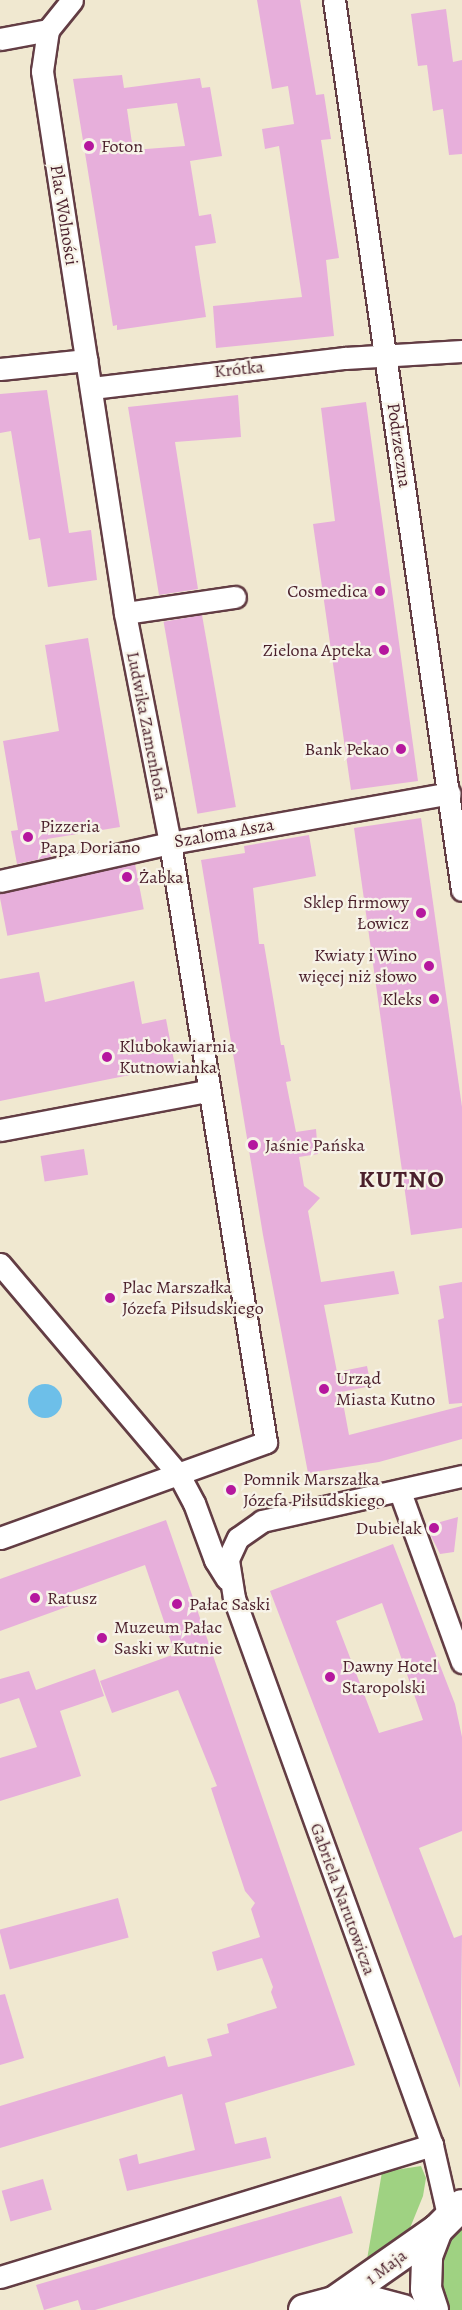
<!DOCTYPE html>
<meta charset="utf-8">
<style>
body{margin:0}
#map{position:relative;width:462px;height:2310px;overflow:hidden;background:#f0e8d0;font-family:Alegreya,serif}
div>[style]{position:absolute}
.green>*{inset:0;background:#9fd282}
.water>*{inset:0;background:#6dbfe9}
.round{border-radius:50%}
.building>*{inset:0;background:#e7afdb;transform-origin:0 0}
.roads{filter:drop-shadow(2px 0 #633d44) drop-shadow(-2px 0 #633d44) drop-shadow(0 2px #633d44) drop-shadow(0 -2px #633d44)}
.street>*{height:21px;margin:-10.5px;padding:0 10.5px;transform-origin:10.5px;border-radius:10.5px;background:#fff}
.secondary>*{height:30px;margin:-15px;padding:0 15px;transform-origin:15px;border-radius:15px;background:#fff}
.dots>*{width:16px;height:16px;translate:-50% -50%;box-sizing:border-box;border:3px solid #f7f3e8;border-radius:50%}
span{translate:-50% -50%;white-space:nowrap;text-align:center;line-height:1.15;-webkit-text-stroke:4.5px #f7f3e8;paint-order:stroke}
.poi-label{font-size:18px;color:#4a1f2b}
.left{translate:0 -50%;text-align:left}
.right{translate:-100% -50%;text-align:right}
.street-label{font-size:18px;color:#4a1f2b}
.district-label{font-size:24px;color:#4a1f2b;font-weight:700;letter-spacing:1.5px}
</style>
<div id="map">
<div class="green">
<div style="clip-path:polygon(421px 2166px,426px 2178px,423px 2196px,408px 2233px,365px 2271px,382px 2172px)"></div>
<div style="clip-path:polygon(462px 2216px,462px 2310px,444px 2310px,439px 2298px,438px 2253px)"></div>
</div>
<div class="water">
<div class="round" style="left:28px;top:1384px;width:34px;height:34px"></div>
</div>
<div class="building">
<div style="clip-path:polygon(257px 0,300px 0,316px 95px,324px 94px,331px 139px,321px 140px,339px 258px,326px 260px,334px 336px,216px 348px,213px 306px,302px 297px,279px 146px,265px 149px,262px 129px,294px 124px,288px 86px,272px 89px)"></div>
<div style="clip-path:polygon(446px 9px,453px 62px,462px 60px,462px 154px,449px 155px,443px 109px,433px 111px,427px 65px,418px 66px,411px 14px)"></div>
<div style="clip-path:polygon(evenodd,122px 75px,124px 88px,200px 78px,202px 88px,210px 87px,222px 156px,190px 161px,199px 216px,211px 214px,216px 243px,195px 246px,206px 317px,117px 330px,117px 325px,113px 326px,73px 79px,122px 75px,177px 103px,185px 146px,133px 150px,127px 109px,177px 103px)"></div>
<div style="clip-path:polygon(47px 390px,69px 533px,91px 530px,97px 580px,48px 587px,40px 538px,29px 540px,11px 431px,0 433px,0 394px)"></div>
<div style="clip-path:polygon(238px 395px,241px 437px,175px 442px,198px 589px,159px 595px,128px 407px)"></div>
<div style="clip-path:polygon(366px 402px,418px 781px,351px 790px,313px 524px,335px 521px,321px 408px)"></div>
<div style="left:202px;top:615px;width:195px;height:39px;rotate:80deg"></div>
<div style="clip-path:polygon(88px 638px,120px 827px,47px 839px,51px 857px,17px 864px,11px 831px,18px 830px,3px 741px,59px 731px,45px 645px)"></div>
<div style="clip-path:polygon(421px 818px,462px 1107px,462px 1228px,411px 1235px,354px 828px)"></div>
<div style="clip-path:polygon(309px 835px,316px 876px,253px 888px,259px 944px,264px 944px,281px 1045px,284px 1045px,291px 1081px,286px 1082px,296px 1132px,316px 1129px,318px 1154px,299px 1157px,304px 1186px,320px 1198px,308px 1211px,321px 1282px,394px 1271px,399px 1294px,324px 1305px,337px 1372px,367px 1366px,371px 1386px,341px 1392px,349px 1435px,462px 1406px,462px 1439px,379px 1462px,308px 1473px,263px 1235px,201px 860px,245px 853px,244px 846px)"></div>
<div style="left:135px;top:864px;width:46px;height:139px;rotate:79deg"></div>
<div style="clip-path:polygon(39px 972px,45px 1002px,134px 981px,142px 1024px,166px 1019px,175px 1066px,0 1101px,0 979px)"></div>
<div style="left:84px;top:1149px;width:26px;height:44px;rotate:81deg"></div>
<div style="clip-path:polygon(462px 1282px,462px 1403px,449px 1404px,438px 1320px,444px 1318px,439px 1286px)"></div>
<div style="clip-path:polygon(458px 1517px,454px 1552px,440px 1554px,426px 1526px)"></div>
<div style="clip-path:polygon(166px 1520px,355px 2065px,225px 2103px,235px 2144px,266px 2137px,271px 2158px,127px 2191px,119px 2159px,137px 2154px,139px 2164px,195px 2150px,182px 2094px,0 2148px,0 2106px,165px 2056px,168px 2067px,212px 2056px,207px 2039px,229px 2033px,227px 2024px,277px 2008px,271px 1992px,273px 1987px,262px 1958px,217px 1971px,212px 1952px,260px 1937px,251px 1909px,255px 1903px,245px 1891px,211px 1788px,217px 1786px,178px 1690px,112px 1713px,100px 1681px,175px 1654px,145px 1565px,68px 1593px,72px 1605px,0 1631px,0 1579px)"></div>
<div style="clip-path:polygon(evenodd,393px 1544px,455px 1704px,462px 1737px,462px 1831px,419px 1848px,454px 1938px,462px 1935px,460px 2088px,270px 1591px,393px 1544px,382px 1603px,423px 1720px,379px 1733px,336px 1621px,382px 1603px)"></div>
<div style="clip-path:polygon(95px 1669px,104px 1696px,60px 1711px,81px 1776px,0 1801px,0 1758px,37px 1747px,19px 1698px,0 1704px,0 1679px,29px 1671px,36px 1690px)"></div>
<div style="left:118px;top:1898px;width:41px;height:123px;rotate:75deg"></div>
<div style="clip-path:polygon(5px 1994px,24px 2058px,0 2065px,0 1995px)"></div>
<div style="left:43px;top:2179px;width:32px;height:43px;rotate:74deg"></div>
<div style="clip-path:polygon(341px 2196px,353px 2233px,95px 2310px,81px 2310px,78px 2300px,44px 2310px,36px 2285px)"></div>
</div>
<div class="roads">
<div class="street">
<div style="left:334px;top:0;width:899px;rotate:81.82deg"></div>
<div style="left:0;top:39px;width:49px;rotate:-10.6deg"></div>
<div style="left:0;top:369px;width:87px;rotate:-5.9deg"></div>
<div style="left:92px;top:388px;width:255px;rotate:-6.8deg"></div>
<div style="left:345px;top:358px;width:117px;rotate:-3.4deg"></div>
<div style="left:125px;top:613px;width:111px;rotate:-8.3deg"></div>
<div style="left:0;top:881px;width:174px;rotate:-12.6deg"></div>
<div style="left:170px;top:843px;width:284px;rotate:-10.1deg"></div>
<div style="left:0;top:1130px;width:211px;rotate:-10.7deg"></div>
<div style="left:0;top:1264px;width:277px;rotate:49.7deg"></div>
<div style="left:179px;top:1475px;width:32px;rotate:62deg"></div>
<div style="left:194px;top:1503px;width:61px;rotate:69.8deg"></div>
<div style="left:215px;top:1560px;width:22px;rotate:58deg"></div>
<div style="left:400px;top:1492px;width:181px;rotate:70deg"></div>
<div style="left:0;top:1538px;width:283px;rotate:-19.8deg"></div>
<div style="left:266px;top:1442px;width:607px;rotate:-99.11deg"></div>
<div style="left:170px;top:843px;width:234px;rotate:-101.1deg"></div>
<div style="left:125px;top:613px;width:548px;rotate:-98.71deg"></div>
<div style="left:42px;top:71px;width:41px;rotate:-81.7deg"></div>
<div style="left:48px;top:30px;width:38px;rotate:-51deg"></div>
<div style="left:448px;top:2215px;width:72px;rotate:-102.9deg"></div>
<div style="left:432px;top:2145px;width:582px;rotate:-109.9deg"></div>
<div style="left:234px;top:1598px;width:39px;rotate:-99deg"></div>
<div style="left:228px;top:1559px;width:23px;rotate:-65deg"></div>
<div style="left:238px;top:1538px;width:29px;rotate:-35deg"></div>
<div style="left:262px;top:1521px;width:205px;rotate:-12.7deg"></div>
<div style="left:0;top:2277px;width:452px;rotate:-17deg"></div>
</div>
<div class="secondary">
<div style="left:334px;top:2302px;width:126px;rotate:-35deg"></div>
<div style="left:304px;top:2310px;width:31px;rotate:-15deg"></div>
<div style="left:334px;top:2302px;width:35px;rotate:-2deg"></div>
<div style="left:369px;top:2301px;width:35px;rotate:15deg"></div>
<div style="left:433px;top:2310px;width:22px;rotate:-108deg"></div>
<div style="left:426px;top:2289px;width:33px;rotate:-88deg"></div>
<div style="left:427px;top:2256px;width:28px;rotate:-69deg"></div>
<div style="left:437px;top:2230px;width:35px;rotate:-45deg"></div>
</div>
</div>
<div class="dots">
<div style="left:89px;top:146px;background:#b5179e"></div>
<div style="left:380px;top:591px;background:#b5179e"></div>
<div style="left:384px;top:650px;background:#b5179e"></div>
<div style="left:401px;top:749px;background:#b5179e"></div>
<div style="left:28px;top:837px;background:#b5179e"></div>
<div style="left:127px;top:877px;background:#b5179e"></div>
<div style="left:421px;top:913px;background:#b5179e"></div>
<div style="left:429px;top:966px;background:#b5179e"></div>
<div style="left:434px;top:999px;background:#b5179e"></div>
<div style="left:107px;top:1057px;background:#b5179e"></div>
<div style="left:253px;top:1145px;background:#b5179e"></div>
<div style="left:110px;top:1298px;background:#b5179e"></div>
<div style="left:324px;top:1389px;background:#b5179e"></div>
<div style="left:231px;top:1490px;background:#b5179e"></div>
<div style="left:434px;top:1528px;background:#b5179e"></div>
<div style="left:35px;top:1598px;background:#b5179e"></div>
<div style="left:177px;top:1604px;background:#b5179e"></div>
<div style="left:102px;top:1638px;background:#b5179e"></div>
<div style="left:330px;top:1677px;background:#b5179e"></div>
</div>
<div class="poi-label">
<span class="left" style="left:101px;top:146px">Foton</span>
<span class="right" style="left:368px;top:591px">Cosmedica</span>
<span class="right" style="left:372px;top:650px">Zielona Apteka</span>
<span class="right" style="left:389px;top:749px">Bank Pekao</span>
<span class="left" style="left:40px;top:837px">Pizzeria<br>Papa Doriano</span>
<span class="left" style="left:139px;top:877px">Żabka</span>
<span class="right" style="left:409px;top:913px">Sklep firmowy<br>Łowicz</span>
<span class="right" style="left:417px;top:966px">Kwiaty i Wino<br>więcej niż słowo</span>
<span class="right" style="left:422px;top:999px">Kleks</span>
<span class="left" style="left:119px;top:1057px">Klubokawiarnia<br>Kutnowianka</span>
<span class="left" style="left:265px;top:1145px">Jaśnie Pańska</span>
<span class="left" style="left:122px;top:1298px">Plac Marszałka<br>Józefa Piłsudskiego</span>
<span class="left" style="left:336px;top:1389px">Urząd<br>Miasta Kutno</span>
<span class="left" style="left:243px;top:1490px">Pomnik Marszałka<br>Józefa Piłsudskiego</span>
<span class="right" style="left:422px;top:1528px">Dubielak</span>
<span class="left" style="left:47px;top:1598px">Ratusz</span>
<span class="left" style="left:189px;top:1604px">Pałac Saski</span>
<span class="left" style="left:114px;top:1638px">Muzeum Pałac<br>Saski w Kutnie</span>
<span class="left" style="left:342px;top:1677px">Dawny Hotel<br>Staropolski</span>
</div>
<div class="street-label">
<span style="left:64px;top:215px;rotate:81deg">Plac Wolności</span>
<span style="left:239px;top:369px;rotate:-6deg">Krótka</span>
<span style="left:399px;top:445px;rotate:82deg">Podrzeczna</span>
<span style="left:147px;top:726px;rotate:79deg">Ludwika Zamenhofa</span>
<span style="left:224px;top:833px;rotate:-10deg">Szaloma Asza</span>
<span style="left:343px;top:1899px;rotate:70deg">Gabriela Narutowicza</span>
<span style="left:386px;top:2267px;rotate:-37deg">1 Maja</span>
</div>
<div class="district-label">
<span style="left:402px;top:1180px">KUTNO</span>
</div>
</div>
